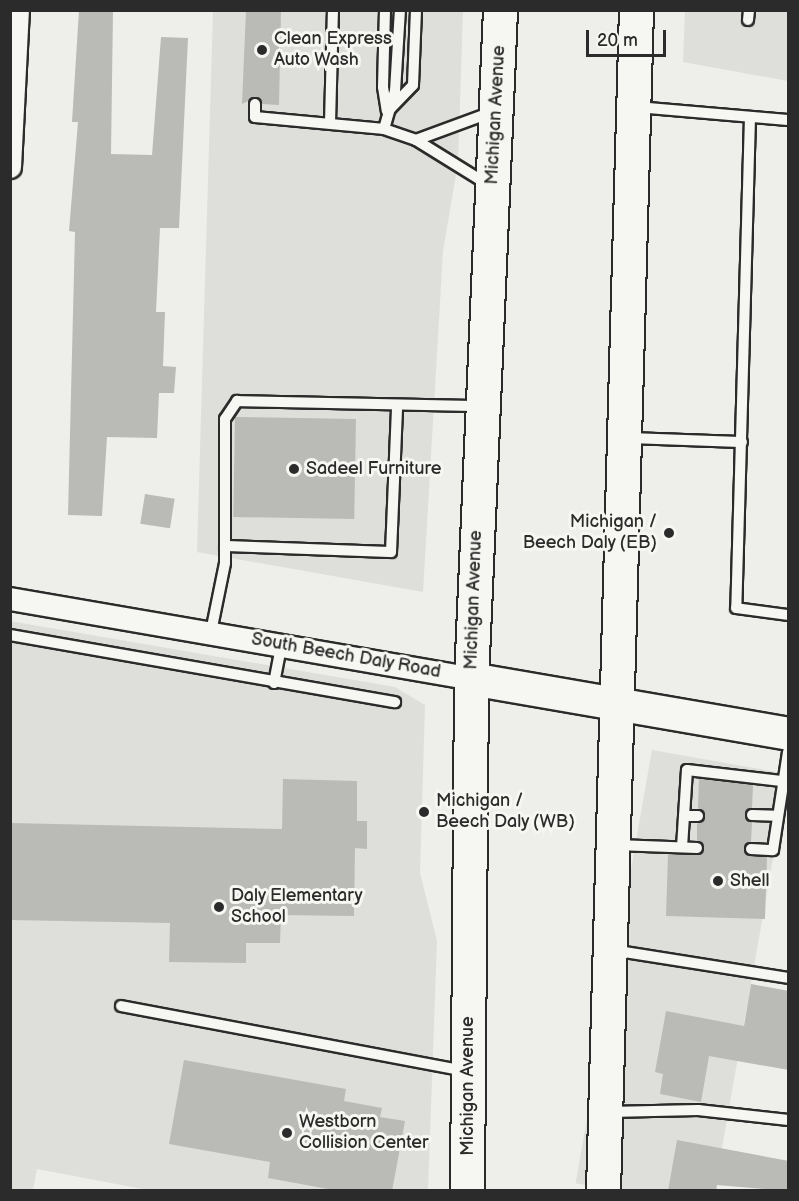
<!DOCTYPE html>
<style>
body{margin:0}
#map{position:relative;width:799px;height:1201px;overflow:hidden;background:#eeeeea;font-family:"Balsamiq Sans",sans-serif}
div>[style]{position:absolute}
.built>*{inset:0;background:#dededb;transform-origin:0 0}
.building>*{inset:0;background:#babab7;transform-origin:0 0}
.roads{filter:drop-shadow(2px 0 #2b2b2b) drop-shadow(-2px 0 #2b2b2b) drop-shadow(0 2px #2b2b2b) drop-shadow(0 -2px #2b2b2b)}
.service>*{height:10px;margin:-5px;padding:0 5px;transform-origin:5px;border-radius:5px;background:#f6f6f2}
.minor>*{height:22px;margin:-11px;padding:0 11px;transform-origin:11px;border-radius:11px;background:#f6f6f2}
.secondary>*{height:32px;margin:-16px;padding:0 16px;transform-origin:16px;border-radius:16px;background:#f6f6f2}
.primary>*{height:33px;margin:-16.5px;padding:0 16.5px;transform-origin:16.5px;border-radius:16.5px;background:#f6f6f2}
.dots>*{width:16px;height:16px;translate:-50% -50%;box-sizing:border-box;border:3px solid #f6f6f2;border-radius:50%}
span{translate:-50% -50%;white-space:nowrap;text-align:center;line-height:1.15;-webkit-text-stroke:6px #f6f6f2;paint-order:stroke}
.poi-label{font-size:18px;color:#2b2b2b}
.left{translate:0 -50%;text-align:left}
.right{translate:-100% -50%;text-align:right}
.street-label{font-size:18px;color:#2b2b2b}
.frame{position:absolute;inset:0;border:12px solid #2b2b2b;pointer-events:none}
.scale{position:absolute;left:586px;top:30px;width:80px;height:27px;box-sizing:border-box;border:3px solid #2b2b2b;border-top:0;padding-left:8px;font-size:18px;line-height:21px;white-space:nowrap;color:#2b2b2b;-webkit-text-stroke:4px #f6f6f2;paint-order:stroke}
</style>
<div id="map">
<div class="built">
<div style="clip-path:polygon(213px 11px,463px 11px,458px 163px,443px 251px,423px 592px,197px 552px)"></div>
<div style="clip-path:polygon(685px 11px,788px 11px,788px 81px,683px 62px)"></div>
<div style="clip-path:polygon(10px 621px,395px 687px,425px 705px,420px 873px,437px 941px,428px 1190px,148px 1190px,37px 1169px,33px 1190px,11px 1190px)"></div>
<div style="left:652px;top:750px;width:138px;height:440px;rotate:10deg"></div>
</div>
<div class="building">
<div style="clip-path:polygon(79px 10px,113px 10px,111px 154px,152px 155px,161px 37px,188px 38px,179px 228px,160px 228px,156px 312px,165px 312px,163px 366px,176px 367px,174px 393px,159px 393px,157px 438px,107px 437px,102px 516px,68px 515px,75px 232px,69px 231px,78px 122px,72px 122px)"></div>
<div style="clip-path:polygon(246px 10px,281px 10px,279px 105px,262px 104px,256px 97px,242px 104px)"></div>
<div style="left:235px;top:417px;width:121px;height:100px;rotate:1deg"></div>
<div style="left:145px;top:494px;width:30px;height:30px;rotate:9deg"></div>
<div style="clip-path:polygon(283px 779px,357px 781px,357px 821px,367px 821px,367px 849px,355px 848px,354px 916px,281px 915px,280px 943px,246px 943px,246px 963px,169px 962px,170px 923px,10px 920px,10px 823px,282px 829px)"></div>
<div style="clip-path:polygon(699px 779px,753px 785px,752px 808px,745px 815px,752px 822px,751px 842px,744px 849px,747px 856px,767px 857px,765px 919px,666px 916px,668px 854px,697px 855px,704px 849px,697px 840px,697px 824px,705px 817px,698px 808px)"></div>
<div style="clip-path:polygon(751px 984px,789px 991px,789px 1070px,709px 1056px,701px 1102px,660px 1094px,663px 1074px,655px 1072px,666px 1011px,744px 1026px)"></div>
<div style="clip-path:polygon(184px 1060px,346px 1089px,344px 1101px,382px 1108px,380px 1117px,405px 1121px,392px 1191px,339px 1191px,268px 1178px,270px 1162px,169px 1144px)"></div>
<div style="clip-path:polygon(677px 1140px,789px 1161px,789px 1191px,717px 1185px,716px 1191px,668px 1191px)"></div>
</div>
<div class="roads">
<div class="service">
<div style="left:385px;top:10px;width:77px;rotate:91.5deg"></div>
<div style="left:383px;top:87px;width:24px;rotate:81deg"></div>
<div style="left:748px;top:20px;width:10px;rotate:-84deg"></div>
<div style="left:255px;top:104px;width:13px;rotate:90deg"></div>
<div style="left:255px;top:117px;width:130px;rotate:5.3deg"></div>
<div style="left:384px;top:129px;width:34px;rotate:19deg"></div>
<div style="left:416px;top:140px;width:84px;rotate:31.8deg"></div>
<div style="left:636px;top:107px;width:153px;rotate:4.9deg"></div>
<div style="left:390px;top:109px;width:33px;rotate:-46deg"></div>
<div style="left:413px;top:85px;width:75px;rotate:-87.7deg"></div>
<div style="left:750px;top:117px;width:491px;rotate:91.6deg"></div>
<div style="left:736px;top:608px;width:52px;rotate:7.7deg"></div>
<div style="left:330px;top:123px;width:113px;rotate:-88.5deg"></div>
<div style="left:384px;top:129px;width:40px;rotate:-74deg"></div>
<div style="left:395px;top:91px;width:81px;rotate:-86.5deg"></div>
<div style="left:416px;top:140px;width:81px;rotate:-20.2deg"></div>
<div style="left:628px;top:438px;width:114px;rotate:2deg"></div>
<div style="left:225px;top:546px;width:166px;rotate:2.1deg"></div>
<div style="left:391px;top:552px;width:146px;rotate:-87.6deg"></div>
<div style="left:211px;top:632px;width:70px;rotate:-78.5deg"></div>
<div style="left:225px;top:563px;width:144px;rotate:-90deg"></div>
<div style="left:225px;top:419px;width:22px;rotate:-56deg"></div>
<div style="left:237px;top:401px;width:243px;rotate:1.2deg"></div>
<div style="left:10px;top:635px;width:391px;rotate:9.9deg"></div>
<div style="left:274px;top:683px;width:38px;rotate:-79deg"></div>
<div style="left:752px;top:815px;width:24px;rotate:2deg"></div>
<div style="left:684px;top:816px;width:14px"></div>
<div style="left:616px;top:845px;width:81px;rotate:2.1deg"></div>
<div style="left:682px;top:847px;width:77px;rotate:-86.3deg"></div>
<div style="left:687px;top:770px;width:95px;rotate:6.7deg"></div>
<div style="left:751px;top:849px;width:22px;rotate:3deg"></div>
<div style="left:773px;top:850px;width:99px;rotate:-81.3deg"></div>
<div style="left:612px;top:950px;width:178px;rotate:9deg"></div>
<div style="left:121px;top:1006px;width:350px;rotate:10.7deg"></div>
<div style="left:609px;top:1112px;width:89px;rotate:-1.3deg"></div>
<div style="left:698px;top:1110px;width:91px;rotate:6.3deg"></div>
</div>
<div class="minor">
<div style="left:10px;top:167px;width:157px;rotate:-87.1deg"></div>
<div style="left:10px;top:599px;width:468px;rotate:9.8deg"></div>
</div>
<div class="secondary">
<div style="left:471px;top:679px;width:322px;rotate:9.8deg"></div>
</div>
<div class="primary">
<div style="left:467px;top:1190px;width:511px;rotate:-89.55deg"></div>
<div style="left:471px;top:679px;width:670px;rotate:-87.52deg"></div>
<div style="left:603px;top:1190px;width:1180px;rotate:-88.4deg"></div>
</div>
</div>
<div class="dots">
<div style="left:262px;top:50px;background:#2b2b2b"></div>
<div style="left:294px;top:469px;background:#2b2b2b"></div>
<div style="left:669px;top:533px;background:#2b2b2b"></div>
<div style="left:424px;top:812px;background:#2b2b2b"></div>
<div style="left:718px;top:881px;background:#2b2b2b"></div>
<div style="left:219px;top:907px;background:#2b2b2b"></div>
<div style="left:287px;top:1133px;background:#2b2b2b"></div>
</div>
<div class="poi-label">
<span class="left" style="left:274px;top:50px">Clean Express<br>Auto Wash</span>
<span class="left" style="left:306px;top:469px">Sadeel Furniture</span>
<span class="right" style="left:657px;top:533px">Michigan /<br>Beech Daly (EB)</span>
<span class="left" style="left:436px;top:812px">Michigan /<br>Beech Daly (WB)</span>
<span class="left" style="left:730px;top:881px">Shell</span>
<span class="left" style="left:231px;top:907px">Daly Elementary<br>School</span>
<span class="left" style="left:299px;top:1133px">Westborn<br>Collision Center</span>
</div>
<div class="street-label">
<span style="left:496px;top:115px;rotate:-87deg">Michigan Avenue</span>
<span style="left:474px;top:600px;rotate:-88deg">Michigan Avenue</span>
<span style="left:346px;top:656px;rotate:10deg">South Beech Daly Road</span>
<span style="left:468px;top:1086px;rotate:-90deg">Michigan Avenue</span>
</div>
<div class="frame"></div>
<div class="scale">20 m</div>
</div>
